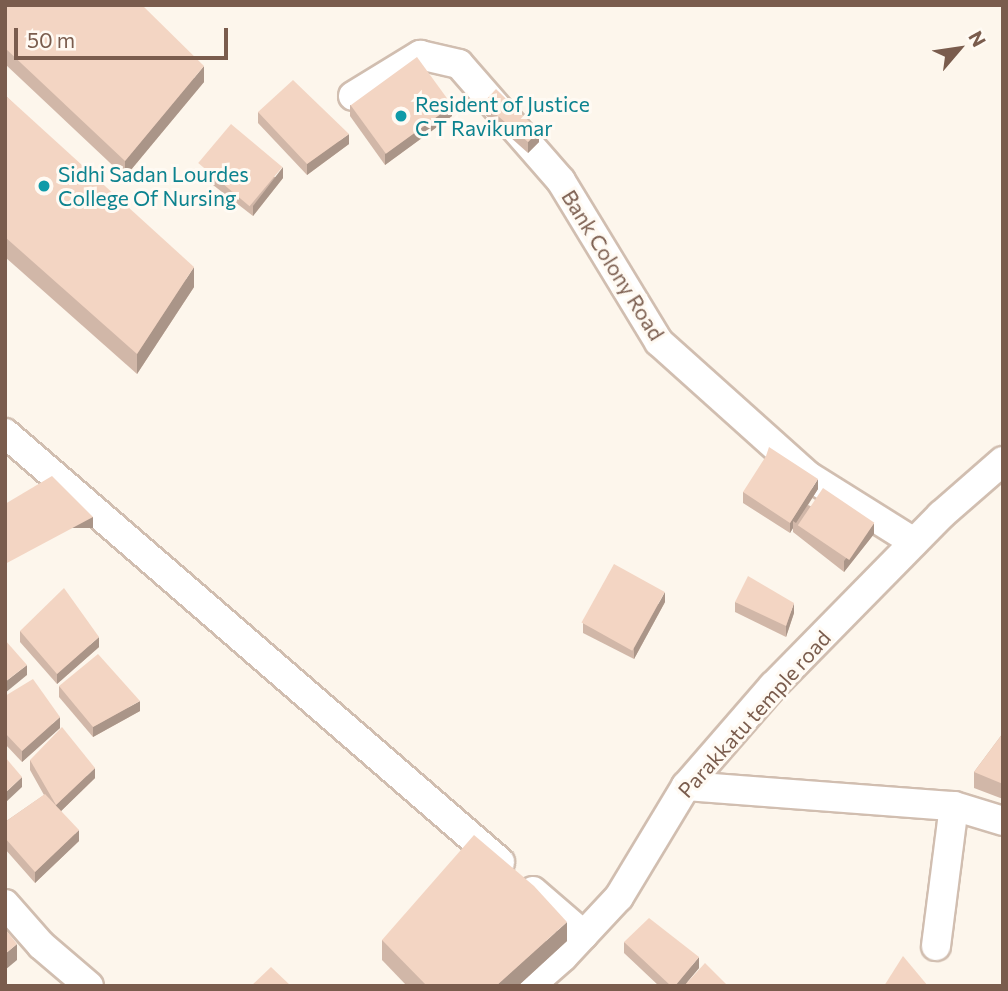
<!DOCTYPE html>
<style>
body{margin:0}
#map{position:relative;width:1008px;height:991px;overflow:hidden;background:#fdf6ec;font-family:Commissioner,sans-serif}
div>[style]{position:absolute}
.roads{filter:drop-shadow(2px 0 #d1beb0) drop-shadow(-2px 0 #d1beb0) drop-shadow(0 2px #d1beb0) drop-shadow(0 -2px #d1beb0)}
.minor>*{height:28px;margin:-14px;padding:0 14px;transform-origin:14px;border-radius:14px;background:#fff}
.wall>*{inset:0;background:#d1b7a8}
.shaded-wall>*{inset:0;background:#aa9588;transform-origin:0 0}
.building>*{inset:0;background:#f3d5c3;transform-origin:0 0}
.dots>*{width:19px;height:19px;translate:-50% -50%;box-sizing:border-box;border:4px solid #fffaf3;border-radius:50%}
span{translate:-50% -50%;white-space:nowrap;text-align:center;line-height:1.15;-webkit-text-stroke:6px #fffaf3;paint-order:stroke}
.culture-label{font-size:21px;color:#0d838f}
.left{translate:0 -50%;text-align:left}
.street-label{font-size:21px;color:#7a5c4d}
.frame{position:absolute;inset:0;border:7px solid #7a5c4d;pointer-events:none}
.north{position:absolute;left:924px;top:14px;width:70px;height:70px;-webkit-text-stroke:5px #fffaf3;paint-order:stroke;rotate:61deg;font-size:19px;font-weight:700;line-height:28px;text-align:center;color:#7a5c4d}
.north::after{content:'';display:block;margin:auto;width:24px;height:32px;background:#7a5c4d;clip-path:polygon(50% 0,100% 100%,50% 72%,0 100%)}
.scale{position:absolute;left:14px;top:28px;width:214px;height:32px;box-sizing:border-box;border:4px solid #7a5c4d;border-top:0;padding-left:9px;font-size:21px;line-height:24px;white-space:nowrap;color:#7a5c4d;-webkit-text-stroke:5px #fffaf3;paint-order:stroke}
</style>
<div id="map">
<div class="roads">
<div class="minor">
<div style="left:353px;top:96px;width:79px;rotate:-31.5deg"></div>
<div style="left:420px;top:55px;width:40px;rotate:13deg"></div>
<div style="left:459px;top:64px;width:155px;rotate:48.9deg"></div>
<div style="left:561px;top:181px;width:188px;rotate:58.7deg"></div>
<div style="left:659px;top:342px;width:199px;rotate:41.9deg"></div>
<div style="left:807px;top:475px;width:126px;rotate:32.1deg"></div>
<div style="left:5px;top:433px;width:655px;rotate:40.91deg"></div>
<div style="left:686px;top:786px;width:269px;rotate:4.3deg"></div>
<div style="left:954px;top:806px;width:51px;rotate:17deg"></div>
<div style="left:533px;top:891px;width:67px;rotate:40.8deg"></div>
<div style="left:5px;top:904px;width:55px;rotate:48.7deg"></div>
<div style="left:41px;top:945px;width:63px;rotate:40.5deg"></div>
<div style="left:936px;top:946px;width:141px;rotate:-82.7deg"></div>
<div style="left:530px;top:986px;width:44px;rotate:-41.3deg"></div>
<div style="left:563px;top:957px;width:82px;rotate:-47deg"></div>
<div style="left:619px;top:897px;width:130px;rotate:-58.9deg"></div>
<div style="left:686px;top:786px;width:133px;rotate:-49deg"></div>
<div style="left:773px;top:686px;width:240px;rotate:-45.5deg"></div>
<div style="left:941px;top:515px;width:82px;rotate:-41.1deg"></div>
</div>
</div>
<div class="wall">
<div style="clip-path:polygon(5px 6px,204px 82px,125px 177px,5px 64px)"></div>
<div style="clip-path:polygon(5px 95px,194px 287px,137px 374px,5px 257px)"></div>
<div style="clip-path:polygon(483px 103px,539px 142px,528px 153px,483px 113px)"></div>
<div style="clip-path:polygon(350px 105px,452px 116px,385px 165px,350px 116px)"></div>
<div style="clip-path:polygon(258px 112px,349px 144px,307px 175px,258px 123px)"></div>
<div style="clip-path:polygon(204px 167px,283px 178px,253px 216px,204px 178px)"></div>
<div style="clip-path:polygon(818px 489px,808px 505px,874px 534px,844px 572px,793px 532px,793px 528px,790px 533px,743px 503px,743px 492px)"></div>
<div style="clip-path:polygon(665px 602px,634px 659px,583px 633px,583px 623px)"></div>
<div style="clip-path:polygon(735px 602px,794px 613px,786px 637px,735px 612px)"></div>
<div style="clip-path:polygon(20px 631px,99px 647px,57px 684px,20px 642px)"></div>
<div style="clip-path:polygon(59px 686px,140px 711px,93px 737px,59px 697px)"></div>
<div style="clip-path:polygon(5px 696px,60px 728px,22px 762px,5px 744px)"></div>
<div style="clip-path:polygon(1003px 733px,1003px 799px,974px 788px,974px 772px)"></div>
<div style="clip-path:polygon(30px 760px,95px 778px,61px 811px,79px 841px,35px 883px,5px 849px,5px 822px,44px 795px,30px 770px)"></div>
<div style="clip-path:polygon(382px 940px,567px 941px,518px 986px,407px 986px,382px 960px)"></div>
<div style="clip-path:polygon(624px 942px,699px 968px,687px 982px,728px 986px,659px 986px,624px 953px)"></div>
</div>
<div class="shaded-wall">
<div style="clip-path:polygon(204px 66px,204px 82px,125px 177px,125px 161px)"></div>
<div style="clip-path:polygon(452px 106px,452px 116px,385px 165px,385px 154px)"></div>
<div style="clip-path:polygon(539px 131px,539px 142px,528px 153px,528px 142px)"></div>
<div style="clip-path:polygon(349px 134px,349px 144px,307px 175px,307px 164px)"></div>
<div style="clip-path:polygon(283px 167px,283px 178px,253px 216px,253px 206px)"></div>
<div style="clip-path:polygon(194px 267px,194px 287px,137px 374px,137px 354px)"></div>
<div style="clip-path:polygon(818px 479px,818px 489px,796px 523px,793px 521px,793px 528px,790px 533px,790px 523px)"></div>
<div style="left:93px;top:517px;width:11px;height:100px;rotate:90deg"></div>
<div style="clip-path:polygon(874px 523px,874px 534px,844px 572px,844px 561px)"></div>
<div style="clip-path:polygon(665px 592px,665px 602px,634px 659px,634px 648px)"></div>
<div style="clip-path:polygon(794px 603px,794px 613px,786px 637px,786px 626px)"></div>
<div style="clip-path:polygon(99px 637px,99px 647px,57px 684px,57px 674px)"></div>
<div style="clip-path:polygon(27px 665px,27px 675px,5px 693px,5px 682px)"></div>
<div style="clip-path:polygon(140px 701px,140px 711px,93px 737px,93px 727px)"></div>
<div style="clip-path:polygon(60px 717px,60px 728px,22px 762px,22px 751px)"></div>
<div style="clip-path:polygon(95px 768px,95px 778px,56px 816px,56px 805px)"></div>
<div style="clip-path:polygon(22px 777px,22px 787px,5px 803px,5px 793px)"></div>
<div style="clip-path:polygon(79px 830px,79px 841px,35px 883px,35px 872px)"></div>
<div style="clip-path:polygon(567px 922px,567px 941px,518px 986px,496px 986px)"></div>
<div style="clip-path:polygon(17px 944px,17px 960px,5px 970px,5px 954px)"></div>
<div style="clip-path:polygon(699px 957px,699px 968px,684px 986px,675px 986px)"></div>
</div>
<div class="building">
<div style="clip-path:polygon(6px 5px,142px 5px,204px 66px,125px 161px,5px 48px)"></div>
<div style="left:417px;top:57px;width:60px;height:82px;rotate:54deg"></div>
<div style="clip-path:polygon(293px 80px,349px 134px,307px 164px,258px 112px)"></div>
<div style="clip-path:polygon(496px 89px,539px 131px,528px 142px,483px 103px)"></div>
<div style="clip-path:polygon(5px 95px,194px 267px,137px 354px,5px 237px)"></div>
<div style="left:231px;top:124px;width:67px;height:51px;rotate:40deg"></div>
<div style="clip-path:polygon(769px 447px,818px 479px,790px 523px,743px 492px,766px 456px)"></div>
<div style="clip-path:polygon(52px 476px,93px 517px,5px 564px,5px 504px)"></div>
<div style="left:823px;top:488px;width:62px;height:45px;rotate:34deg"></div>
<div style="left:614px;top:564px;width:58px;height:67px;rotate:29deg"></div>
<div style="clip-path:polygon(748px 576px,794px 603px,786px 626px,735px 602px)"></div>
<div style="clip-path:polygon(64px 588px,99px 637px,57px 674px,20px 631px)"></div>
<div style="clip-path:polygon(5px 640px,27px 665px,5px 682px)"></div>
<div style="clip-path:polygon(98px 654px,140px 701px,93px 727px,59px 686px)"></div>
<div style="clip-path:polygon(33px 679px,60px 717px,22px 751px,5px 733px,5px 696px)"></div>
<div style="clip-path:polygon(62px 727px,95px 768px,56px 805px,30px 760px)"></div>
<div style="clip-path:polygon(1003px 733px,1003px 784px,974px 772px)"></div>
<div style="clip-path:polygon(5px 757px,22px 777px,5px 793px)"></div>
<div style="clip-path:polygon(45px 794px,79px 830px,35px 872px,5px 838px,5px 822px)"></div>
<div style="clip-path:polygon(474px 835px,534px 886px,567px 922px,496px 986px,427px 986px,382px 940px)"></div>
<div style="clip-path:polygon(649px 918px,699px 957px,675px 986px,671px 986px,624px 942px)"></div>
<div style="clip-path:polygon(5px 929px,17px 944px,5px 954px)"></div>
<div style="clip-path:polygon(903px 956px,928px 986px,884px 986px)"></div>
<div style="clip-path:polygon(705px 963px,728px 986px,684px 986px)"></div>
<div style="clip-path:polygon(271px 967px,291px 986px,251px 986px)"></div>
</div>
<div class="dots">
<div style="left:401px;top:116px;background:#0f9aa8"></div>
<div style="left:44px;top:186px;background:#0f9aa8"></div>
</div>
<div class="culture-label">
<span class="left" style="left:415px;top:116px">Resident of Justice<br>C T Ravikumar</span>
<span class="left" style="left:58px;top:186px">Sidhi Sadan Lourdes<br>College Of Nursing</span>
</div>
<div class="street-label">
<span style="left:613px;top:265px;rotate:58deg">Bank Colony Road</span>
<span style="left:754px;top:714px;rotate:-48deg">Parakkatu temple road</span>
</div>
<div class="frame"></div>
<div class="north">N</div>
<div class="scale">50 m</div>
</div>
